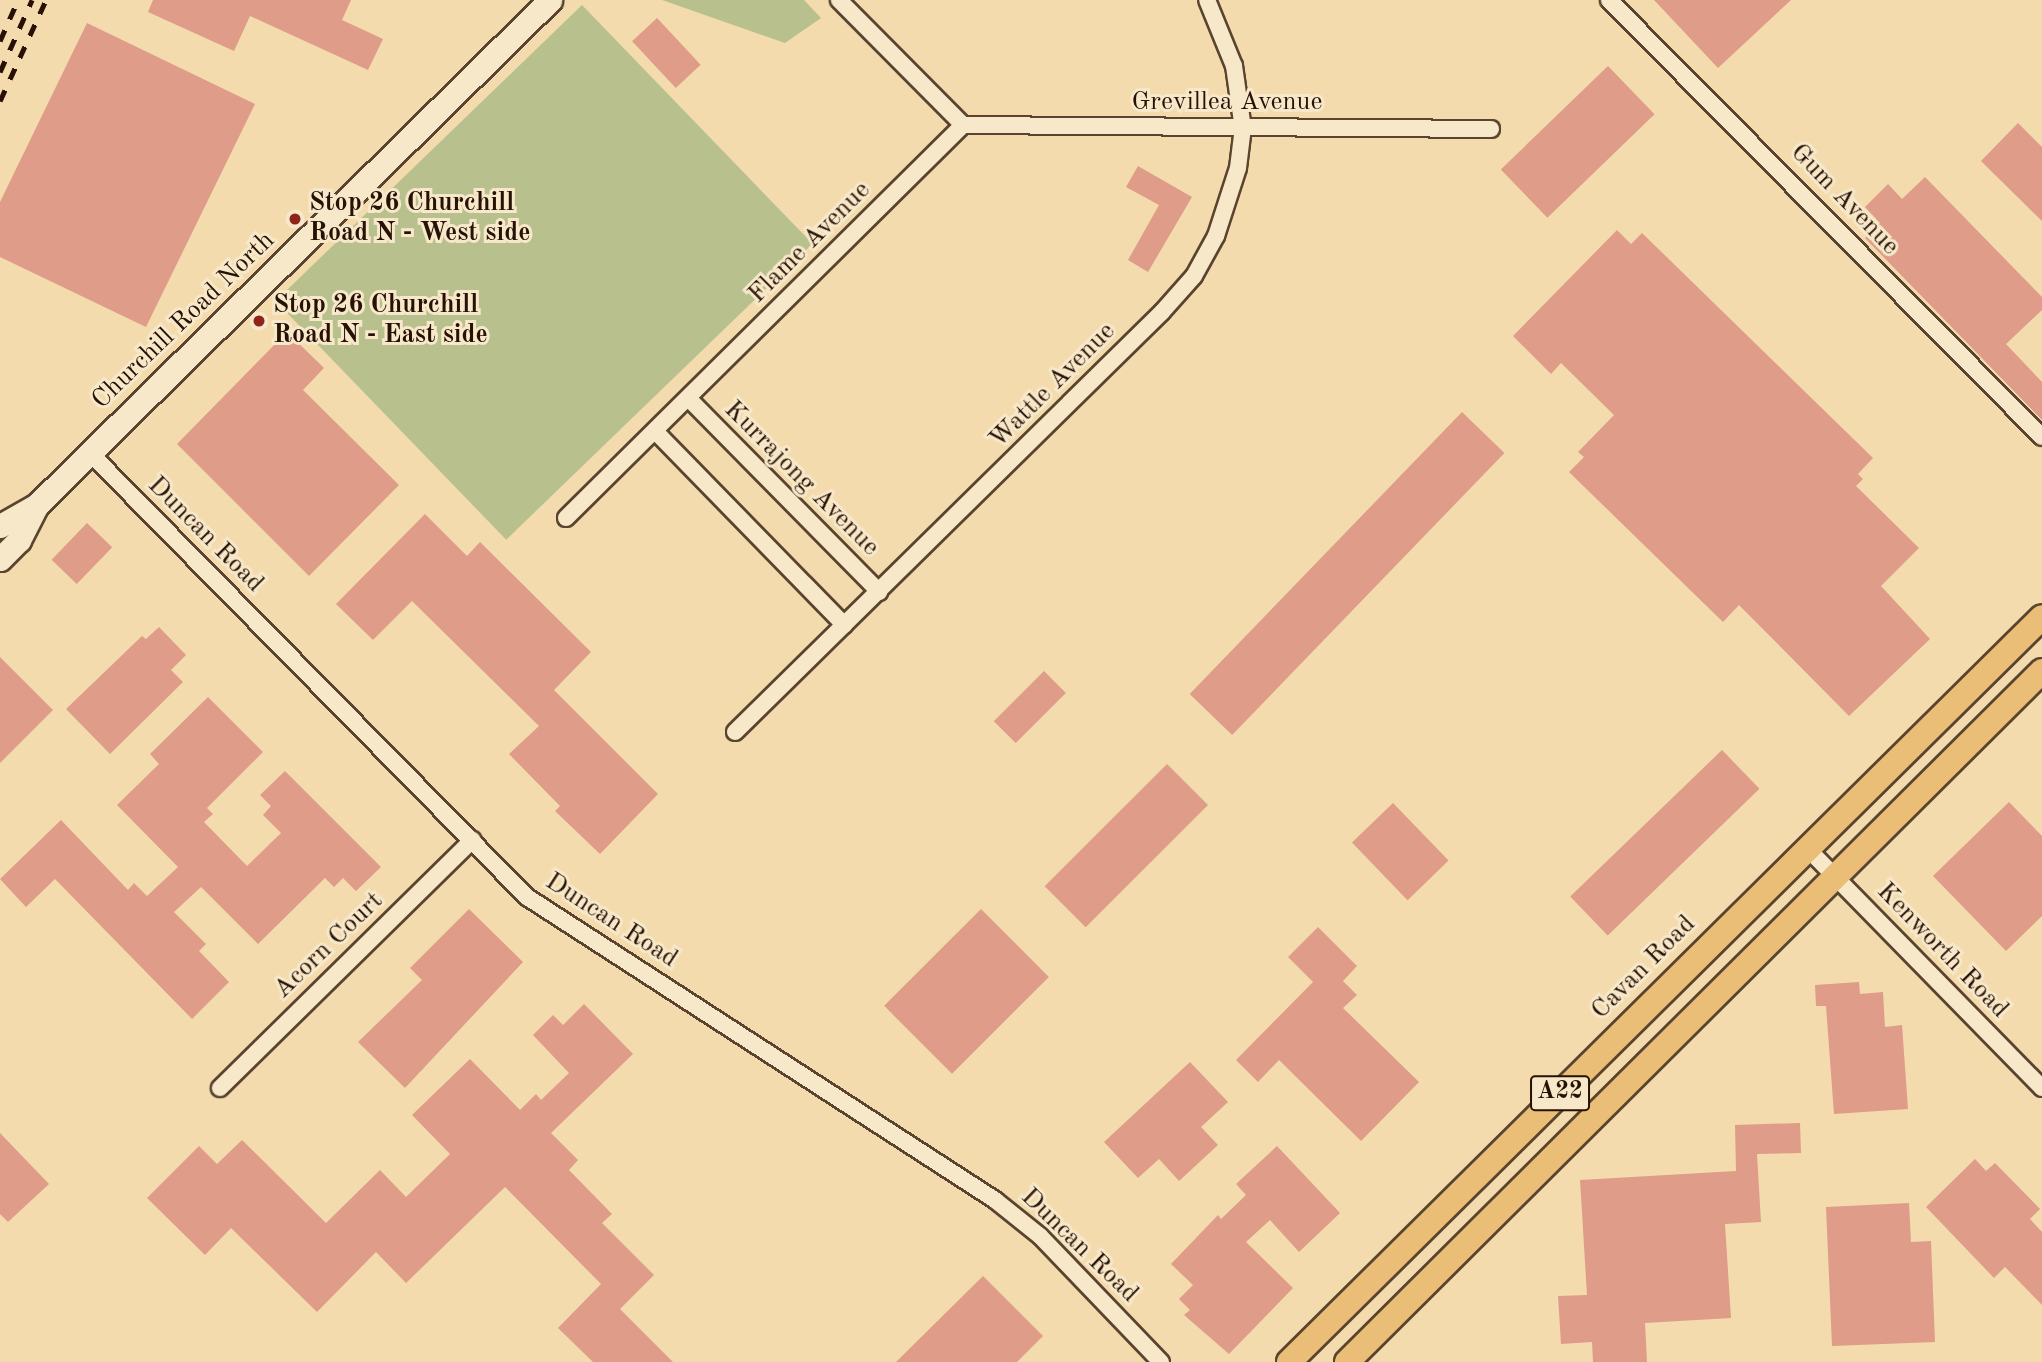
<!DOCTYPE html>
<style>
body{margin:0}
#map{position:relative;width:2042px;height:1362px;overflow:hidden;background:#f3dbad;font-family:"Old Standard TT",serif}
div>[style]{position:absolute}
.green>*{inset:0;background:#b8c18d;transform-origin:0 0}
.building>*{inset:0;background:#de9c89;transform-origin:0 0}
.roads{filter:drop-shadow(2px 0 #5a442f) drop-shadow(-2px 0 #5a442f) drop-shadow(0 2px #5a442f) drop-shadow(0 -2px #5a442f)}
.street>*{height:16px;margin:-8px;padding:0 8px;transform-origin:8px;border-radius:8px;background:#f7e8ca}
.secondary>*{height:23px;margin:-11.5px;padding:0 11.5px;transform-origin:11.5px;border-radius:11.5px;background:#f7e8ca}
.primary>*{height:24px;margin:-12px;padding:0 12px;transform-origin:12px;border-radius:12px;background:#eabe76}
.rail>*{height:5px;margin-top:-2.5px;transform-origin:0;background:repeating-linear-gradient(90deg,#271105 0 12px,transparent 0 24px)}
.dots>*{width:19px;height:19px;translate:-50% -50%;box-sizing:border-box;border:4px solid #f7e8ca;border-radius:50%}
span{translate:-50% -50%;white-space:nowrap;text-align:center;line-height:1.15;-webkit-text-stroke:6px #f7e8ca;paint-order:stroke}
.shield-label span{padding:2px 5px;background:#f7e8ca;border:2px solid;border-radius:5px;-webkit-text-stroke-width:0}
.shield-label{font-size:24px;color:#271105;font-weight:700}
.street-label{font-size:26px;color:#271105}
.poi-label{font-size:26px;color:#271105;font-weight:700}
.left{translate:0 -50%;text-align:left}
</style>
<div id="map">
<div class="green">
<div style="clip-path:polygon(662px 0,804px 0,821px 18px,785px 43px)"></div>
<div style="left:582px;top:5px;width:332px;height:426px;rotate:46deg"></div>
</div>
<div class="building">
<div style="clip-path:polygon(153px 0,351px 0,342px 20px,383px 39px,368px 70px,250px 16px,234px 51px,148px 12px)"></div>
<div style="clip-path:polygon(1654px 0,1791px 0,1718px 68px)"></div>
<div style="left:657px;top:18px;width:64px;height:34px;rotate:47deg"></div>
<div style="clip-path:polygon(87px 23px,255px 104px,146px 327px,0 257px,0 202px)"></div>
<div style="left:1608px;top:66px;width:67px;height:149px;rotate:46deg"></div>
<div style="clip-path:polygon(2018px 123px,2042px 147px,2042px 221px,1981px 161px)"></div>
<div style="clip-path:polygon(1138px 166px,1192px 197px,1148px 272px,1128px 260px,1159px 205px,1126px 187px)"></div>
<div style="clip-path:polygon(1925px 177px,2042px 297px,2042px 310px,2006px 344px,2042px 382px,2042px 420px,1865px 238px,1880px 223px,1865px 207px,1888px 184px,1902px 199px)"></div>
<div style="clip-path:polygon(1617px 230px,1631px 244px,1642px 233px,1873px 458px,1858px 474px,1863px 479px,1856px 486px,1919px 548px,1881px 586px,1930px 639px,1849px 716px,1739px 605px,1723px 622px,1569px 472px,1584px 457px,1578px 452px,1614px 415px,1561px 363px,1551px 374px,1513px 336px)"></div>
<div style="clip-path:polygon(287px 332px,324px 368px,303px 390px,399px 485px,309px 576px,177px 444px)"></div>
<div style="left:1462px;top:412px;width:59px;height:392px;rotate:44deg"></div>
<div style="clip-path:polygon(425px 514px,467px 556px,480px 542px,591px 652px,554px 690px,658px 794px,600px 854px,555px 811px,560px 806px,509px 754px,539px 726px,412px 601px,373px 640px,336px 604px)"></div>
<div style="left:87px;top:523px;width:35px;height:51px;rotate:44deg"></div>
<div style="clip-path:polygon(159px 627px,186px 655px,171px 670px,183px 682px,110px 754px,66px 709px,142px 636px,146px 639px)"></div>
<div style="clip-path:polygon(0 657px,53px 710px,0 763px)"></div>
<div style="left:1044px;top:671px;width:31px;height:71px;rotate:45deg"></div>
<div style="clip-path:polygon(208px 697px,263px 752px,207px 808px,213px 814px,204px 822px,247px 866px,281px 833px,263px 815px,271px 806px,260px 795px,285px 771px,381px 867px,356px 891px,343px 878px,334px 887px,325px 878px,258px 944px,201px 887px,174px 912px,206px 944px,199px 951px,229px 982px,192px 1019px,55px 879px,26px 907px,0 879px,61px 820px,128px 890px,134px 883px,147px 896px,178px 867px,117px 805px,159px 764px,150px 754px)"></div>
<div style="left:1722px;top:750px;width:54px;height:211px;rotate:46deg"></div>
<div style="left:1167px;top:764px;width:58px;height:173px;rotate:45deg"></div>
<div style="clip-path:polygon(2009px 802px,2042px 836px,2042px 916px,2006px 951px,1933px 876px)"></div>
<div style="left:1393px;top:803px;width:80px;height:57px;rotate:46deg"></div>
<div style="clip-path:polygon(469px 909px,523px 962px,405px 1088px,358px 1042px,422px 980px,410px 968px)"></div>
<div style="left:981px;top:909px;width:96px;height:137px;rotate:45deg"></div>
<div style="clip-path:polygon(1318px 927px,1357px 966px,1343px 981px,1357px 995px,1343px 1008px,1419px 1082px,1361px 1141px,1279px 1060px,1258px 1082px,1236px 1060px,1313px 982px,1288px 957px)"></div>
<div style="clip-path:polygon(1859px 982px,1860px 994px,1883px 992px,1885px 1027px,1902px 1025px,1908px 1109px,1834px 1114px,1826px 1006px,1816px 1006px,1815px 985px)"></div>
<div style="clip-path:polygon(584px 1004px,633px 1054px,551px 1133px,578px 1160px,569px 1170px,612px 1214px,602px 1223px,654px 1275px,620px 1309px,673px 1362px,593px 1362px,558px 1328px,601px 1284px,505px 1187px,406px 1283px,376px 1252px,317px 1312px,231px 1228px,205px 1255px,147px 1198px,199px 1146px,217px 1164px,242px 1140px,326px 1223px,380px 1170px,406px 1197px,450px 1154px,412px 1115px,470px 1059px,520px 1110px,536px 1094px,541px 1100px,569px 1073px,533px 1035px,553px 1015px,563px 1025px)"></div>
<div style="clip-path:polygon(1190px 1062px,1228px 1102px,1201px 1127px,1218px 1145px,1179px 1181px,1159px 1159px,1138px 1178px,1104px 1142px)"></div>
<div style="clip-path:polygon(1800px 1123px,1801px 1153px,1757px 1154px,1761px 1222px,1725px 1224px,1731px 1318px,1645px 1323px,1647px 1362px,1593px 1362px,1592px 1342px,1561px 1344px,1558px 1296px,1587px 1295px,1580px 1180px,1736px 1171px,1735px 1125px)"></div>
<div style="clip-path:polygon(0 1133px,49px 1184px,8px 1222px,0 1214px)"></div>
<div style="clip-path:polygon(1277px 1146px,1340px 1213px,1299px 1252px,1270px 1220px,1246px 1242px,1293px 1288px,1229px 1354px,1184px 1315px,1190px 1310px,1179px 1299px,1193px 1285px,1171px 1264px,1218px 1215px,1221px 1219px,1246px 1195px,1236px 1184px)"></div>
<div style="clip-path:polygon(1975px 1159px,1986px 1171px,1995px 1163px,2040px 1209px,2030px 1219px,2042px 1232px,2042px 1305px,2005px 1267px,1994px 1278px,1926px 1207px)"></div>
<div style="clip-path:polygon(1909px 1203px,1911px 1242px,1931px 1241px,1935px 1342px,1832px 1346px,1826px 1207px)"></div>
<div style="clip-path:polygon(983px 1276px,1043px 1336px,1017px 1362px,896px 1362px)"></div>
</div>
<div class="roads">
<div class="street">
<div style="left:1609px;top:0;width:615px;rotate:45.26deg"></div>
<div style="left:963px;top:125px;width:528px;rotate:0.43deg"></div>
<div style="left:689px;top:399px;width:271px;rotate:45.4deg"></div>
<div style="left:655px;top:431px;width:271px;rotate:45.7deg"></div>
<div style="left:90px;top:453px;width:623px;rotate:45.46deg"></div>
<div style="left:527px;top:897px;width:558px;rotate:32.92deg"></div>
<div style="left:995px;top:1200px;width:58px;rotate:38.7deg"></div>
<div style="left:1040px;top:1236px;width:175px;rotate:46.2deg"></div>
<div style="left:566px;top:518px;width:559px;rotate:-44.71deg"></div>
<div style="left:963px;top:125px;width:176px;rotate:-134.8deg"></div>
<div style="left:735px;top:732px;width:599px;rotate:-44.53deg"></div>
<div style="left:1162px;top:312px;width:48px;rotate:-48.4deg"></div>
<div style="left:1194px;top:276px;width:46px;rotate:-61.2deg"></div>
<div style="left:1216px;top:236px;width:71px;rotate:-72.1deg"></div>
<div style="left:1238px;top:168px;width:39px;rotate:-83deg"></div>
<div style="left:1243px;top:129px;width:64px;rotate:-98.1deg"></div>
<div style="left:1234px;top:66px;width:71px;rotate:-112.2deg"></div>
<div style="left:1807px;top:848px;width:336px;rotate:45.6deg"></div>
<div style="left:220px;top:1088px;width:354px;rotate:-44.5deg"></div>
</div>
<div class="secondary">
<div style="left:0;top:526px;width:43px;rotate:-29.6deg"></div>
<div style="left:37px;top:505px;width:720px;rotate:-44.55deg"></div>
<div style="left:0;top:559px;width:27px;rotate:-45deg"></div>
<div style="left:19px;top:540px;width:39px;rotate:-63deg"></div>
</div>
<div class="primary">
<div style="left:1289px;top:1362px;width:1059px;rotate:-44.69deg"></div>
<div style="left:1347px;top:1362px;width:980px;rotate:-44.83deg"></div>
</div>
</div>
<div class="rail">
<div style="left:0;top:41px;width:45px;rotate:-66.3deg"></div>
<div style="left:0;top:72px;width:79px;rotate:-66deg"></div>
<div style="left:0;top:101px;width:111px;rotate:-65.5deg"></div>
</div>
<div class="dots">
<div style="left:295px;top:219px;background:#8f2418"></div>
<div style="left:259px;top:321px;background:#8f2418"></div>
</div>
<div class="shield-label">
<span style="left:1560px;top:1093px">A22</span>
</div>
<div class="street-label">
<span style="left:1227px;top:103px">Grevillea Avenue</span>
<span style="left:1844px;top:200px;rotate:46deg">Gum Avenue</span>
<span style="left:810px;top:243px;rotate:-45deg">Flame Avenue</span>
<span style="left:184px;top:321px;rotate:-44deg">Churchill Road North</span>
<span style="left:1053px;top:386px;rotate:-45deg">Wattle Avenue</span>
<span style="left:801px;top:479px;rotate:45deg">Kurrajong Avenue</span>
<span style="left:205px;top:535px;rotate:45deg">Duncan Road</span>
<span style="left:611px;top:921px;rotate:33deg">Duncan Road</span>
<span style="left:329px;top:946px;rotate:-44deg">Acorn Court</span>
<span style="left:1942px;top:951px;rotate:46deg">Kenworth Road</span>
<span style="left:1644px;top:968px;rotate:-45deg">Cavan Road</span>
<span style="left:1079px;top:1246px;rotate:44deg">Duncan Road</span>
</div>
<div class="poi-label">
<span class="left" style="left:309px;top:219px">Stop 26 Churchill<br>Road N - West side</span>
<span class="left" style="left:273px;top:321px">Stop 26 Churchill<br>Road N - East side</span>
</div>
</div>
